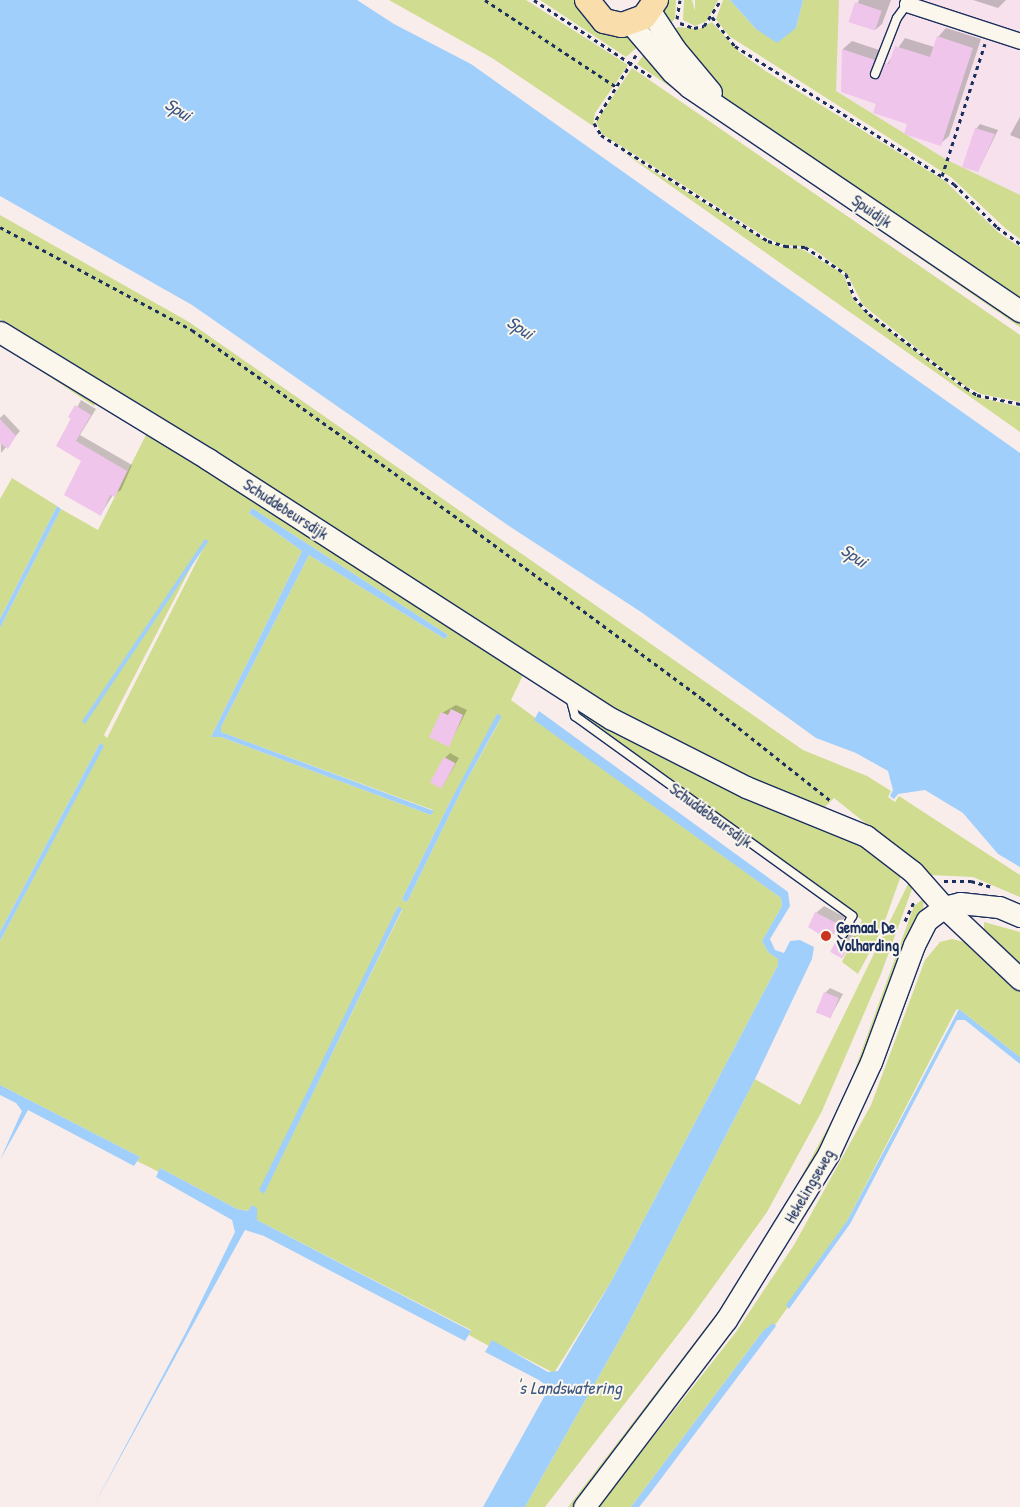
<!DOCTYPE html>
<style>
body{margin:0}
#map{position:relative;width:1020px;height:1507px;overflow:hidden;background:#f9edec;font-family:"Patrick Hand",sans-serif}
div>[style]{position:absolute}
.built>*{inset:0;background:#f6e1ec}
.green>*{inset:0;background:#d0dc8f}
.water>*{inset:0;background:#a0cffc;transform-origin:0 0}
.shadow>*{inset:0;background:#0003}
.building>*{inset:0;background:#f0c5eb;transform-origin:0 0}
.path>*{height:3px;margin-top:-1.5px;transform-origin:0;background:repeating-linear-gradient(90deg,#1b2f5e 0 4px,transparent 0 8px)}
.roads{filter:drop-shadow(1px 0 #1b2f5e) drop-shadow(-1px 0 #1b2f5e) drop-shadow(0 1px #1b2f5e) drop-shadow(0 -1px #1b2f5e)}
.lane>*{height:8px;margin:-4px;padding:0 4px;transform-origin:4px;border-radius:4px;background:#fbf7ec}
.street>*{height:15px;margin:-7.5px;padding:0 7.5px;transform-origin:7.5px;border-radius:7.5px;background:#fbf7ec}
.secondary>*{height:21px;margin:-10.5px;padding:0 10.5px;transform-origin:10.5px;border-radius:10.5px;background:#fbf7ec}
.primary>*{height:24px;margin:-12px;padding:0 12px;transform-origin:12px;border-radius:12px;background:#f9deab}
.dots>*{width:14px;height:14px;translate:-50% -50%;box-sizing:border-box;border:2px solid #fbf7ec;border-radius:50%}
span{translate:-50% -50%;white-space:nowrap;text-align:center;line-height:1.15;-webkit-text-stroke:4px #fbf7ec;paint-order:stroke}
.street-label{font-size:16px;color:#1b2f5e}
.poi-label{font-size:16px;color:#1b2f5e;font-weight:700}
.left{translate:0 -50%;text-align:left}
.water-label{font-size:18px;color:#3c5786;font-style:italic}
</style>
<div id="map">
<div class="built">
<div style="clip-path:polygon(835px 0,1020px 0,1020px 205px,834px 91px)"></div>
</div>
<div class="green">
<div style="clip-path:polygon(389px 0,526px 0,628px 65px,595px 113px,593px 126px,492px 58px)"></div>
<div style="clip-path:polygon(540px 0,579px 0,642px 43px,626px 57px)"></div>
<div style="clip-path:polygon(663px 0,676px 0,675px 18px,669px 26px,662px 12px)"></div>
<div style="clip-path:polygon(684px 0,692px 0,695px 11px,695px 0,718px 0,707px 21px,695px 26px,683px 20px)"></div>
<div style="clip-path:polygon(723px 0,730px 0,756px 29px,796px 28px,803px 0,839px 0,836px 91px,947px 160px,1020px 195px,1020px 239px,1005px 228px,952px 178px,729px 36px,716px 19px)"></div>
<div style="clip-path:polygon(712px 22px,739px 52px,767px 72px,945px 181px,999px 233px,1020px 247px,1020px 300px,725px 98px,713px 87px,673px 31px,678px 27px,699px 29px)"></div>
<div style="clip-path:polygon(645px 53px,1020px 322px,1020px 327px,637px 64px)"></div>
<div style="clip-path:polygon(632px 68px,1020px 335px,1020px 402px,981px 394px,960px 383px,863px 305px,847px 274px,812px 248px,779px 244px,764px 236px,602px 134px,596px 122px)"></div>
<div style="clip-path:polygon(620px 150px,762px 239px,776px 246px,802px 249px,837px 270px,844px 276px,853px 299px,861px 308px,960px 386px,981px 398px,1020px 407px,1020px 432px)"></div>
<div style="clip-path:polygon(0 215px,189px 322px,803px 750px,867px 776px,891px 791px,888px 797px,895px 802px,899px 796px,980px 849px,1020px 875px,1020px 897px,973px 877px,930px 875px,834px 798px,824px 808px,785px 793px,701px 755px,629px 717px,140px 404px,0 319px)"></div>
<div style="clip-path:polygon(0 344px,98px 400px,94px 406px)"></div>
<div style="clip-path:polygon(evenodd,149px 429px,525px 671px,511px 700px,781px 898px,782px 906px,762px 941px,768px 952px,778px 959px,778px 965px,612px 1280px,554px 1373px,492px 1341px,489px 1346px,469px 1335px,471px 1330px,257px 1220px,252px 1205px,249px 1211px,237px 1209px,160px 1168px,159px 1172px,137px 1161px,140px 1157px,0 1085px,0 941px,103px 746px,100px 743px,0 932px,0 628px,61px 509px,98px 530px,149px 429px,252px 508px,448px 635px,445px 639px,309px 555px,221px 727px,221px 732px,433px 810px,431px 815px,221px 737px,211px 737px,302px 551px,249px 513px,252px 508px,149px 429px,205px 540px,207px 541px,107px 738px,104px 735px,205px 540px,149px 429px,502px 717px,464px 785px,407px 902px,404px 901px,402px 899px,450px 802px,502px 717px,149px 429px,398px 906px,402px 910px,264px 1193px,398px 906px)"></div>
<div style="clip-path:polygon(12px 478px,57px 506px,0 619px,0 499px)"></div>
<div style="clip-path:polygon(582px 711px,863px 845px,903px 870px,882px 929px,858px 974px,842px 962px,862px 920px,597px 730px,580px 715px)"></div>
<div style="clip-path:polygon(911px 878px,912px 889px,881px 974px,822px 1111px,767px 1212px,690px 1319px,545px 1507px,525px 1507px,625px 1330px,755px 1079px,800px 1105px)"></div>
<div style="clip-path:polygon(924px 898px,923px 911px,837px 1121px,743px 1280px,573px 1507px,568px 1507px,721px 1308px,788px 1201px,846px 1094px,914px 906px)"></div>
<div style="clip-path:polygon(984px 922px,1020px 932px,1020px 966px,984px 933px)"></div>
<div style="clip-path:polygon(952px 939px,968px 943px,1020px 987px,1020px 1057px,959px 1009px,956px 1010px,847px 1221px,788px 1307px,775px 1325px,763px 1331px,631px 1507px,598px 1507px,736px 1332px,794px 1245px,871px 1105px,925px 960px,940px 942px)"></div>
</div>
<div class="water">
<div style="clip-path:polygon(0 0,357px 0,394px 24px,471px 64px,1020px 453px,1020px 867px,998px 854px,963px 813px,925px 790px,898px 794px,894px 799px,890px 796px,893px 790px,888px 771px,856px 753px,816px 738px,641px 612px,509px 526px,192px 305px,0 196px)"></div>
<div style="clip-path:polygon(730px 0,803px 0,796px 28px,777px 43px,756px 29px)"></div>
<div style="clip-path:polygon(57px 506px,61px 509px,0 628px,0 619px)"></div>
<div style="clip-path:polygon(252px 508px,448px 635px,445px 639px,309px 555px,221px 727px,221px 732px,434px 811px,431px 815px,221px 737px,211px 737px,302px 551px,249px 513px)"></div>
<div style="left:205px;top:539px;width:4px;height:220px;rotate:34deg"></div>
<div style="clip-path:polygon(539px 711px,788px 892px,790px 906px,770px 939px,775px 950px,784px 953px,790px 941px,800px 940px,814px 947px,812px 959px,755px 1079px,625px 1330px,525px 1507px,483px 1507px,549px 1388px,539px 1380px,485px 1352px,492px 1340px,548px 1372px,558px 1371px,612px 1280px,778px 965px,778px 959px,768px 952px,762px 941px,782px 906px,781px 898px,534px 720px)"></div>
<div style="clip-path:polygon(497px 714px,502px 716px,464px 785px,407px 902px,404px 901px,402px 899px,450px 802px)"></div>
<div style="clip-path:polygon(100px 743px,104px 746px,0 941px,0 932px)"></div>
<div style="clip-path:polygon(398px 906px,402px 909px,264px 1194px,259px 1190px)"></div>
<div style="clip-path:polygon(959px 1009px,1020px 1057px,1020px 1064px,965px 1020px,957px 1020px,850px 1224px,789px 1309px,786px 1305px,847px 1221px)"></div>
<div style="clip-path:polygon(0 1085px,140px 1157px,134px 1166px,28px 1110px,0 1160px,22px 1111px,16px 1103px,0 1095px)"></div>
<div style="clip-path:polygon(160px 1168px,237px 1209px,248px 1211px,252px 1205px,257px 1208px,257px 1220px,471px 1331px,465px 1341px,264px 1236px,245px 1230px,93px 1507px,186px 1332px,235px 1232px,232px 1220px,156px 1177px)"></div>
<div style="clip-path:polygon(773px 1323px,776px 1326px,648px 1496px,639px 1507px,631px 1507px,763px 1331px)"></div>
</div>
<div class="shadow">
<div style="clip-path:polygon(859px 0,891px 0,882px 24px,875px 30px,850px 22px)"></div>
<div style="clip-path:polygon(973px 0,1006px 0,998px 8px)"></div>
<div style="clip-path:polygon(946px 28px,981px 39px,949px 136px,940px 144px,878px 103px,842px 91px,843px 49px,852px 41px,882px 51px,877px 65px,883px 70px,905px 38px,934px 47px,938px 37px)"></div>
<div style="clip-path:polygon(1020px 117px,1020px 139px,1010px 135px)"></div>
<div style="clip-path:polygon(980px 124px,998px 130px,978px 171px,976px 129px)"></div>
<div style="clip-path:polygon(81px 400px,96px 409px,80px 435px,132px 465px,121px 490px,113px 495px,101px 514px,83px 461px,57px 445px)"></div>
<div style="clip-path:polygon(4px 414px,20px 431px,1px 453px,0 418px)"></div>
<div style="clip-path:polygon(456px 705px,467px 710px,449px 745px,442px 713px)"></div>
<div style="clip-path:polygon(450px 753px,459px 758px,442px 787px,445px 758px)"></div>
<div style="clip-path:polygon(824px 906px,845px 917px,830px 939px,816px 913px)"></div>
<div style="clip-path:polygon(846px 932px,856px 937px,842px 957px,839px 939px)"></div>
<div style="clip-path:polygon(830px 988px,843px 994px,831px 1016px,825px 993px)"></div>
</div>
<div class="building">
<div style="left:855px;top:2px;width:28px;height:21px;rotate:18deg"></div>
<div style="clip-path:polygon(937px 36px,973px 48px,941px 146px,904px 134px,907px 124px,873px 113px,876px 104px,841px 92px,842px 49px,875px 60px,869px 74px,875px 80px,885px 63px,889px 64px,895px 46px,930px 57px)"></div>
<div style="clip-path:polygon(975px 128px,995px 134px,978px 172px,962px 167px)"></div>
<div style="clip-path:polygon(75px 405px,91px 415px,76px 441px,127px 471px,115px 497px,110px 495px,101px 516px,64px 495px,81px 461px,56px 446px,71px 419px,68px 417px)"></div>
<div style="clip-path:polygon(0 419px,16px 436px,8px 449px,0 443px)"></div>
<div style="clip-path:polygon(451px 709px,463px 715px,449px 747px,429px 737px,441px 712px,448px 715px)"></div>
<div style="left:444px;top:757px;width:13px;height:29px;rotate:29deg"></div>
<div style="clip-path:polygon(815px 912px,838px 924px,830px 941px,808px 927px)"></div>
<div style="left:838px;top:938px;width:14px;height:16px;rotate:30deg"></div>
<div style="left:824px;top:992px;width:16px;height:22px;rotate:22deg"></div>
</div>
<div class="path">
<div style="left:485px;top:0;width:159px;rotate:33.5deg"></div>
<div style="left:534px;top:0;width:140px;rotate:33.3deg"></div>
<div style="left:712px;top:17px;width:37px;rotate:52deg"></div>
<div style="left:735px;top:46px;width:259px;rotate:32.2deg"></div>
<div style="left:954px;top:184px;width:61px;rotate:45deg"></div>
<div style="left:997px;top:227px;width:29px;rotate:36deg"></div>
<div style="left:677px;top:19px;width:19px;rotate:-81deg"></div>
<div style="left:680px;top:23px;width:15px;rotate:20deg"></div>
<div style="left:694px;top:28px;width:10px;rotate:-11deg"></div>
<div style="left:704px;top:26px;width:31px;rotate:-57deg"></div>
<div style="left:636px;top:55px;width:80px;rotate:121.7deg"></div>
<div style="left:594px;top:123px;width:14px;rotate:60deg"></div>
<div style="left:601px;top:135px;width:198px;rotate:32.4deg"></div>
<div style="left:768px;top:241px;width:18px;rotate:16deg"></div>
<div style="left:785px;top:246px;width:20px;rotate:3deg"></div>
<div style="left:805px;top:247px;width:49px;rotate:33.4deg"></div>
<div style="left:846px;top:274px;width:24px;rotate:71deg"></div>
<div style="left:854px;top:297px;width:23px;rotate:49deg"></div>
<div style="left:869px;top:314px;width:122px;rotate:37.3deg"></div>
<div style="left:966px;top:388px;width:13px;rotate:32deg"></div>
<div style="left:977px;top:395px;width:44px;rotate:11.8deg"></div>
<div style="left:942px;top:176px;width:139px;rotate:-72deg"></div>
<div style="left:0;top:227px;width:218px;rotate:28.2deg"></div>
<div style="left:192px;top:330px;width:346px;rotate:35.3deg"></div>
<div style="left:474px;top:530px;width:282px;rotate:36.5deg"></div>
<div style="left:701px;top:698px;width:166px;rotate:38.4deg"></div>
<div style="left:944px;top:881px;width:27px"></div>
<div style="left:971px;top:881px;width:22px;rotate:16deg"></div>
<div style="left:905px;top:921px;width:23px;rotate:-65deg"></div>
</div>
<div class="roads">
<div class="lane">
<div style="left:875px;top:74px;width:60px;rotate:-68.6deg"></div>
<div style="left:897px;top:18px;width:17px;rotate:-54deg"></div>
<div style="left:570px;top:697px;width:20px;rotate:75deg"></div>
<div style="left:575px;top:716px;width:342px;rotate:35.8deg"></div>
<div style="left:852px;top:916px;width:20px;rotate:117deg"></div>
</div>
<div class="street">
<div style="left:909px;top:0;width:4px;rotate:117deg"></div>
<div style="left:907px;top:4px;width:119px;rotate:18.1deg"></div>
</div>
<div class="secondary">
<div style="left:650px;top:11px;width:45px;rotate:56.7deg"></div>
<div style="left:675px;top:49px;width:56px;rotate:50.1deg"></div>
<div style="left:631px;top:24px;width:63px;rotate:49.5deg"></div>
<div style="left:672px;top:72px;width:23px;rotate:41deg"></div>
<div style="left:689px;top:87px;width:400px;rotate:34.1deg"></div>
<div style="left:0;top:332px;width:244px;rotate:31.4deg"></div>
<div style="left:208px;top:459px;width:480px;rotate:32.8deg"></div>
<div style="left:612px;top:719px;width:150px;rotate:26.9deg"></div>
<div style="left:746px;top:787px;width:130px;rotate:22.2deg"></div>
<div style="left:866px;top:836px;width:59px;rotate:37.5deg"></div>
<div style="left:913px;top:872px;width:47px;rotate:48.5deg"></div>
<div style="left:944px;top:907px;width:105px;rotate:43.5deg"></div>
<div style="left:584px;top:1507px;width:235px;rotate:-52.8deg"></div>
<div style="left:726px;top:1320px;width:194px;rotate:-58.3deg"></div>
<div style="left:828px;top:1155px;width:102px;rotate:-65.2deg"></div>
<div style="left:871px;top:1062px;width:125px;rotate:-69.8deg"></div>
<div style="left:914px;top:945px;width:28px;rotate:-63deg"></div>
<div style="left:927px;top:920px;width:21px;rotate:-37deg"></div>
<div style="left:944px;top:907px;width:16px;rotate:-14deg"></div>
<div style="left:960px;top:903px;width:39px;rotate:6deg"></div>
<div style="left:999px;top:907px;width:23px;rotate:23deg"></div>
</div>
<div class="primary">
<div style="left:587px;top:0;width:27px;rotate:51deg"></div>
<div style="left:604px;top:21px;width:18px;rotate:13deg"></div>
<div style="left:622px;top:25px;width:23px;rotate:-20deg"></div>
<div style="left:644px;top:17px;width:21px;rotate:-55deg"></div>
</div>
</div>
<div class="dots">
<div style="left:826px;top:936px;background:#c8321e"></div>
</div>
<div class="street-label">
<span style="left:872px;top:211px;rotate:35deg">Spuidijk</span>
<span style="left:286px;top:509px;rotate:33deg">Schuddebeursdijk</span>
<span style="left:711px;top:815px;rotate:36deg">Schuddebeursdijk</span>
<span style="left:809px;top:1186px;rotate:-60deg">Hekelingseweg</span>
</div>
<div class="poi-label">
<span class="left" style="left:836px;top:936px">Gemaal De<br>Volharding</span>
</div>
<div class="water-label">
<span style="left:178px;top:110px;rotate:32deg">Spui</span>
<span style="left:520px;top:328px;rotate:33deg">Spui</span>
<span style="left:854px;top:556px;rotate:34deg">Spui</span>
<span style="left:569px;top:1388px">'s Landswatering</span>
</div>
</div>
